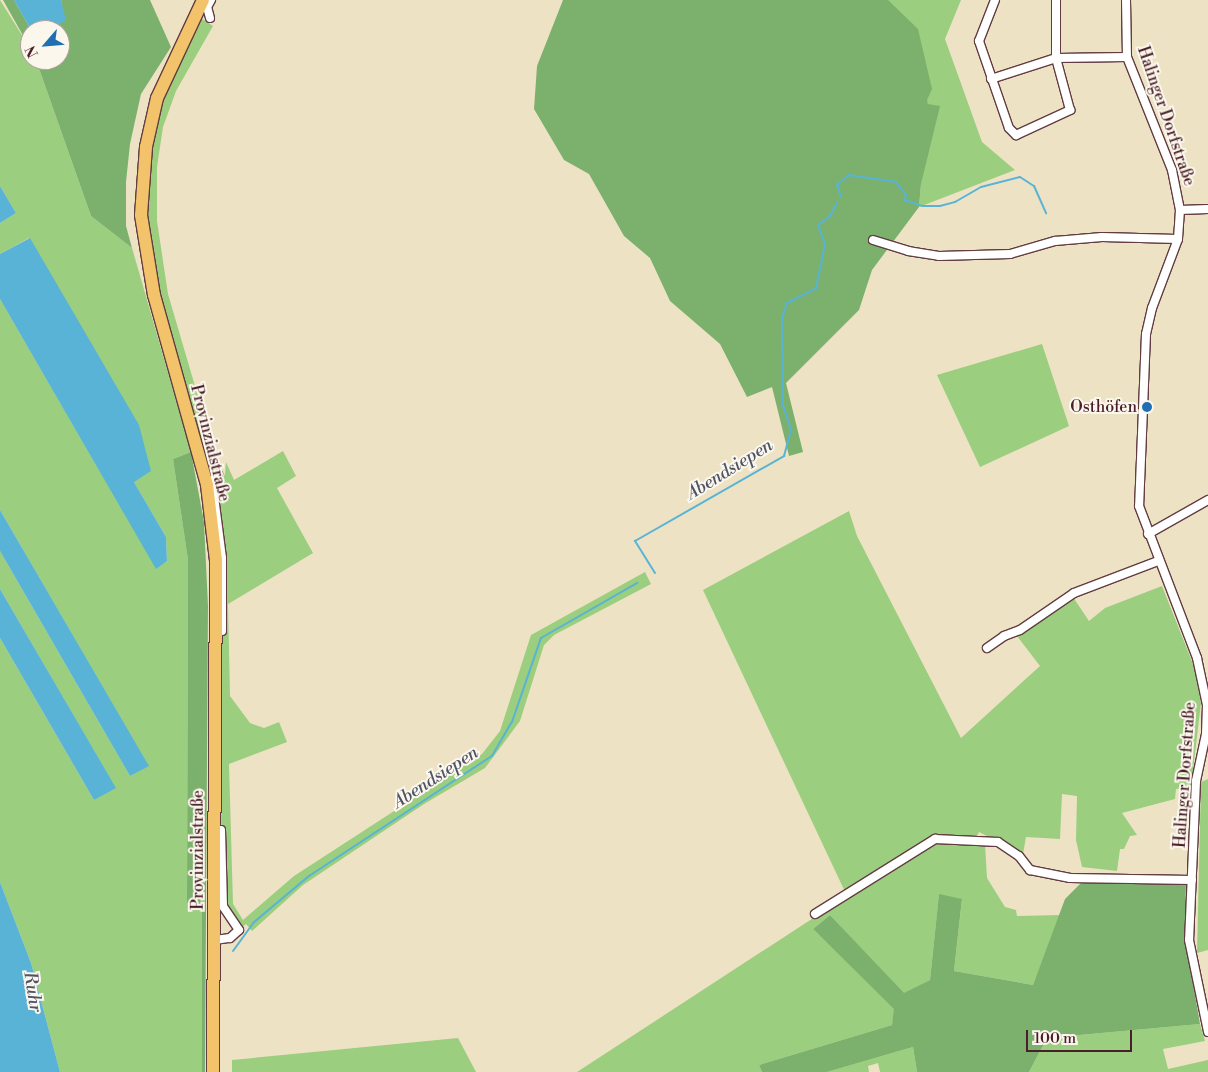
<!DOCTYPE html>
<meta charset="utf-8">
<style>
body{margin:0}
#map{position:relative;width:1208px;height:1072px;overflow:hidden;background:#ede3c4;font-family:"Libre Bodoni",serif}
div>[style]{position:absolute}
.green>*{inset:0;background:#9bce7e}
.forest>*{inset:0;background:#7cb16d}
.water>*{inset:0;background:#59b3d6}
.stream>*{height:2px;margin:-1px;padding:0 1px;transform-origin:1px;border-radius:1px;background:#59b3d6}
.roads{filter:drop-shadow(1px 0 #623c42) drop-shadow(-1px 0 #623c42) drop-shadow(0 1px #623c42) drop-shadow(0 -1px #623c42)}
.street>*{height:8px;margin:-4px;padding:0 4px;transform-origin:4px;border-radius:4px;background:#fff}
.primary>*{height:12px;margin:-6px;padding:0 6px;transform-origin:6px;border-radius:6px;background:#f2c36a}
.dots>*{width:14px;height:14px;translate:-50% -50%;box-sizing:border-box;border:2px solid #fbf7ec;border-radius:50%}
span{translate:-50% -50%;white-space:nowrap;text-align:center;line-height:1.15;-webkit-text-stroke:4px #fbf7ec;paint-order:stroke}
.street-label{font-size:16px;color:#4a1f2b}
.poi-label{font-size:16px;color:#4a1f2b}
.right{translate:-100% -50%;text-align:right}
.water-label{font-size:18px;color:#4f5367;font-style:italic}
.north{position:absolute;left:20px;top:20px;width:50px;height:50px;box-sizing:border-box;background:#fbf7ec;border:1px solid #b4a19f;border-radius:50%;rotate:243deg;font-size:14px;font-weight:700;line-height:20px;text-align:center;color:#4a1f2b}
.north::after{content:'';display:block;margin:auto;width:18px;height:22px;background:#1f6fb2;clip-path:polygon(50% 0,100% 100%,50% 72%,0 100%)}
.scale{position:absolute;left:1026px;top:1030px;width:106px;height:22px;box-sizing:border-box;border:2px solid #4a1f2b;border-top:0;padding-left:6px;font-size:15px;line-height:18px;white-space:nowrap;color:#4a1f2b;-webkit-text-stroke:4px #fbf7ec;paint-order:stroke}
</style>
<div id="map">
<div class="green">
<div style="clip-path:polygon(0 0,30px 48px,30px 60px,36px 60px,91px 216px,132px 248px,191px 452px,173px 459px,188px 560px,187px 903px,202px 908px,202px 1072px,60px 1072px,31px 963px,0 882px,0 638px,94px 800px,115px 787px,0 589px,0 551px,130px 776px,148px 765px,0 510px,0 299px,156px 568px,167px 561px,166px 537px,134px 482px,29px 238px,0 254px,0 223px,16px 213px,0 186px)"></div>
<div style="clip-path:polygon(888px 0,961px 0,945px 39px,982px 142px,1015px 170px,919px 207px,928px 104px)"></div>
<div style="clip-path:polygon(201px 18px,213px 26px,176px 91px,163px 127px,157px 167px,157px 221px,168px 294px,219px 468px,209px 470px,161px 296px,147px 213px,152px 144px,158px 116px,173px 73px)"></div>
<div style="clip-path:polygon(1042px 344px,1069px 426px,980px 467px,937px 375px)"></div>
<div style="clip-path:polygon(283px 451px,296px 476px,277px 488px,313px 553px,228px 604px,230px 696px,250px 723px,264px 728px,279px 722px,287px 742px,229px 764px,233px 904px,243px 920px,294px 876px,482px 754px,500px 731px,531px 635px,645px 572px,651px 584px,554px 635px,544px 645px,520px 721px,485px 768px,424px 804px,303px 885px,252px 931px,246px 924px,239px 930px,227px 914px,221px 873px,222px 588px,214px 491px,225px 474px,226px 462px,234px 480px)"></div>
<div style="clip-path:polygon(849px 511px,857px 536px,961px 738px,1040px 666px,1017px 636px,1073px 597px,1089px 621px,1105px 608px,1162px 586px,1195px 669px,1201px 703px,1191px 787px,1176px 789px,1175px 799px,1122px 813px,1137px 835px,1130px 836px,1124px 849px,1120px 849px,1117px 871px,1082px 867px,1076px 840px,1077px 796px,1062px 794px,1060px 839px,1026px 837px,1023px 854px,979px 832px,973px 844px,985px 844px,987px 878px,1005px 907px,1016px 910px,1017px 916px,1061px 915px,1033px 985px,954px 971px,962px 900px,939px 895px,930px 980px,904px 994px,830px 915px,813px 929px,895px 1009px,892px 1025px,759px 1065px,762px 1072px,577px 1072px,847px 896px,703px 590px)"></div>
<div style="clip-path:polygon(1208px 779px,1208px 950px,1197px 953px,1201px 782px)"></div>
<div style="clip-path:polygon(1200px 1024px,1205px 1041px,1163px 1049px,1168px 1069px,1208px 1060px,1208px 1072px,1029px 1072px,1047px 1038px)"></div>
<div style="clip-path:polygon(458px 1038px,476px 1072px,232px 1072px,232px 1060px)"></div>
<div style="clip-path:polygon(913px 1047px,917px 1072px,880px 1072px,878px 1063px,868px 1066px,869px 1072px,827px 1072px)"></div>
</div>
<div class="forest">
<div style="clip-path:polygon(3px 0,14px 0,30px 28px,62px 6px,61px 0,150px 0,171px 47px,141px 94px,130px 144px,126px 182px,126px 226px,132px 248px,91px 216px,36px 60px,60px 60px,60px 30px,30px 30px,30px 48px)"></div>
<div style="clip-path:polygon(563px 0,888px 0,918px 29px,932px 89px,927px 100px,928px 104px,940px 106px,921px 184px,919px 207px,872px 270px,859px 310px,786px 383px,803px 452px,789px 456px,772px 387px,747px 397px,720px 344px,670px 301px,650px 258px,624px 236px,589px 174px,564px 160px,534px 109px,537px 66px)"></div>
<div style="clip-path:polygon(191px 452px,204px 522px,208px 606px,205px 1072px,202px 1072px,202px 908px,187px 903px,188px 560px,173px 459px)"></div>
<div style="clip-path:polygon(1083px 881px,1186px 881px,1185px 936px,1200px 1024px,1047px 1038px,1029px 1072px,917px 1072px,913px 1047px,827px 1072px,762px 1072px,759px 1065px,892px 1025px,894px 1009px,813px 929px,830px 915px,904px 993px,930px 980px,939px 894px,962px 899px,954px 971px,1033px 985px,1065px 899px)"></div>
</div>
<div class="water">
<div style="clip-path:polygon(14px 0,61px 0,66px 20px,52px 29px,30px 28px)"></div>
<div style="clip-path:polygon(0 186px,16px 213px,0 223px)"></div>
<div style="clip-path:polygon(30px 238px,139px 425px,151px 471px,134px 482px,166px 537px,167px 561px,156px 569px,0 299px,0 254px)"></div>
<div style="clip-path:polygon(0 510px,149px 766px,130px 776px,0 551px)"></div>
<div style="clip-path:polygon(0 589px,116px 788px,94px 800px,0 638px)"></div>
<div style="clip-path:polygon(0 882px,31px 963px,60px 1072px,0 1072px)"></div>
</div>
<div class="stream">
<div style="left:841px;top:197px;width:13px;rotate:-108deg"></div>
<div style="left:837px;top:185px;width:16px;rotate:-40deg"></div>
<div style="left:849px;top:175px;width:48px;rotate:8.5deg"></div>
<div style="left:896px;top:182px;width:16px;rotate:52deg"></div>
<div style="left:906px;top:195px;width:5px;rotate:101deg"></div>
<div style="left:905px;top:200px;width:18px;rotate:19deg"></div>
<div style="left:922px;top:206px;width:18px"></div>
<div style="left:940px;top:206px;width:16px;rotate:-15deg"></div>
<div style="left:955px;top:202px;width:30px;rotate:-30deg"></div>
<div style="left:981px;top:187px;width:40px;rotate:-14.4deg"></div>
<div style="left:1020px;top:177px;width:17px;rotate:33deg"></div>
<div style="left:1034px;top:186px;width:30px;rotate:66deg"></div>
<div style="left:655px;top:573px;width:38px;rotate:-122deg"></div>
<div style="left:635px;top:541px;width:172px;rotate:-29.7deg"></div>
<div style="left:784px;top:456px;width:27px;rotate:-75deg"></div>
<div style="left:791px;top:430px;width:25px;rotate:-108deg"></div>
<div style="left:783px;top:406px;width:88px;rotate:-90.7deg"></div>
<div style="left:782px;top:318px;width:16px;rotate:-72deg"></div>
<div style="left:787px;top:303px;width:33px;rotate:-27deg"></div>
<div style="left:816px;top:288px;width:45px;rotate:-78.4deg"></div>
<div style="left:825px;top:244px;width:20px;rotate:-110deg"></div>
<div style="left:818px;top:225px;width:15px;rotate:-37deg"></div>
<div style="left:830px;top:216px;width:15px;rotate:-62deg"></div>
<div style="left:233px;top:951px;width:34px;rotate:-54deg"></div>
<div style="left:253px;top:923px;width:73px;rotate:-40deg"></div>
<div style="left:309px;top:876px;width:219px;rotate:-33.3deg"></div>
<div style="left:492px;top:756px;width:39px;rotate:-60deg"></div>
<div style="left:512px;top:722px;width:89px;rotate:-71deg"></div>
<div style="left:541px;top:638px;width:111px;rotate:-29.8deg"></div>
</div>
<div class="roads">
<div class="street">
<div style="left:995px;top:0;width:44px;rotate:111.3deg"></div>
<div style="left:979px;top:41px;width:92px;rotate:71deg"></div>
<div style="left:1009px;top:128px;width:10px;rotate:45deg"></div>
<div style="left:1016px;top:135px;width:60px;rotate:-24.8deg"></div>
<div style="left:1070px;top:110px;width:54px;rotate:-105.1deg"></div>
<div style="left:1056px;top:58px;width:58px;rotate:-90deg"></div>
<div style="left:1126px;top:0;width:57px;rotate:89deg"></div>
<div style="left:1127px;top:57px;width:122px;rotate:68.3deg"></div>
<div style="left:1172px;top:170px;width:41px;rotate:78.7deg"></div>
<div style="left:1180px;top:210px;width:29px;rotate:94deg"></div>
<div style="left:1178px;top:239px;width:74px;rotate:110.6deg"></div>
<div style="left:1152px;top:308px;width:27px;rotate:103deg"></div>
<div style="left:1146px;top:334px;width:172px;rotate:92.3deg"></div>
<div style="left:1139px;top:506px;width:163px;rotate:69.1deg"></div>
<div style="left:1197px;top:658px;width:48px;rotate:78deg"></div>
<div style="left:1207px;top:705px;width:29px;rotate:92deg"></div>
<div style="left:1206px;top:734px;width:48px;rotate:102deg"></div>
<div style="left:1196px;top:781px;width:159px;rotate:92.5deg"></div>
<div style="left:1189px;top:940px;width:94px;rotate:78.3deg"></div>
<div style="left:210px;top:18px;width:11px;rotate:-105deg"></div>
<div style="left:207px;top:7px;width:8px;rotate:-60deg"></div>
<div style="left:991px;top:79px;width:68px;rotate:-17.9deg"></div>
<div style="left:1056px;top:58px;width:71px;rotate:-0.8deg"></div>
<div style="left:1180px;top:210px;width:28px;rotate:-2deg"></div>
<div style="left:873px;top:240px;width:37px;rotate:17deg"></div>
<div style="left:908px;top:251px;width:31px;rotate:9deg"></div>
<div style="left:939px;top:256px;width:71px;rotate:-1.6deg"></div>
<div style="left:1010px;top:254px;width:47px;rotate:-16.1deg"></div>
<div style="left:1055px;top:241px;width:47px;rotate:-4.9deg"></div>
<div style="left:1102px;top:237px;width:76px;rotate:1.5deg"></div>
<div style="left:218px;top:474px;width:9px;rotate:131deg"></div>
<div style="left:212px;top:481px;width:78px;rotate:82.6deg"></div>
<div style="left:222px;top:558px;width:73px;rotate:90deg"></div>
<div style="left:1148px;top:534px;width:69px;rotate:-29.5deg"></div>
<div style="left:987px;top:648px;width:21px;rotate:-35deg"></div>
<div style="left:1004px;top:636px;width:17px;rotate:-21deg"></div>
<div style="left:1020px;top:630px;width:65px;rotate:-34.4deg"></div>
<div style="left:1074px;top:593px;width:90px;rotate:-20.9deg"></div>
<div style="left:815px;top:914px;width:142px;rotate:-32deg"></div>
<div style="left:935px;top:839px;width:63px;rotate:2.7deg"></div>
<div style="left:998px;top:842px;width:25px;rotate:34deg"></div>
<div style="left:1019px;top:856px;width:18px;rotate:52deg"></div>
<div style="left:1030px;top:870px;width:41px;rotate:11.3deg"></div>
<div style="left:1070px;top:878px;width:122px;rotate:0.9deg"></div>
<div style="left:215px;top:940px;width:15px;rotate:-8deg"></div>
<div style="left:230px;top:938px;width:12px;rotate:-42deg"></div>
<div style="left:239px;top:930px;width:29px;rotate:-124deg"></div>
<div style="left:223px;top:906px;width:76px;rotate:-91.5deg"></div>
</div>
<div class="primary">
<div style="left:203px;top:0;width:108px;rotate:115.1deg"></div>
<div style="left:157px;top:98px;width:50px;rotate:102.7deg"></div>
<div style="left:146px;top:147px;width:68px;rotate:94.2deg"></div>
<div style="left:141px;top:215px;width:81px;rotate:80.8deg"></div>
<div style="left:154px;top:295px;width:197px;rotate:74.4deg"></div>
<div style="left:207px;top:485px;width:77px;rotate:83.2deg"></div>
<div style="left:216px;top:561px;width:511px;rotate:90.34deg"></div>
</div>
</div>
<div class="dots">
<div style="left:1147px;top:407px;background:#1f6fb2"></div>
</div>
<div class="street-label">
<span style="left:1166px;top:116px;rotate:71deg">Halinger Dorfstraße</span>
<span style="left:210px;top:443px;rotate:76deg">Provinzialstraße</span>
<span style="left:1185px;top:775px;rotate:-86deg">Halinger Dorfstraße</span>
<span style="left:198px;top:850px;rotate:-90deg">Provinzialstraße</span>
</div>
<div class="poi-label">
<span class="right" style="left:1137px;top:407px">Osthöfen</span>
</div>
<div class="water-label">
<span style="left:730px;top:470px;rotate:-32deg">Abendsiepen</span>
<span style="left:436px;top:778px;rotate:-33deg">Abendsiepen</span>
<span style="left:32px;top:992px;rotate:81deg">Ruhr</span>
</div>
<div class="north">N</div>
<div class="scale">100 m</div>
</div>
